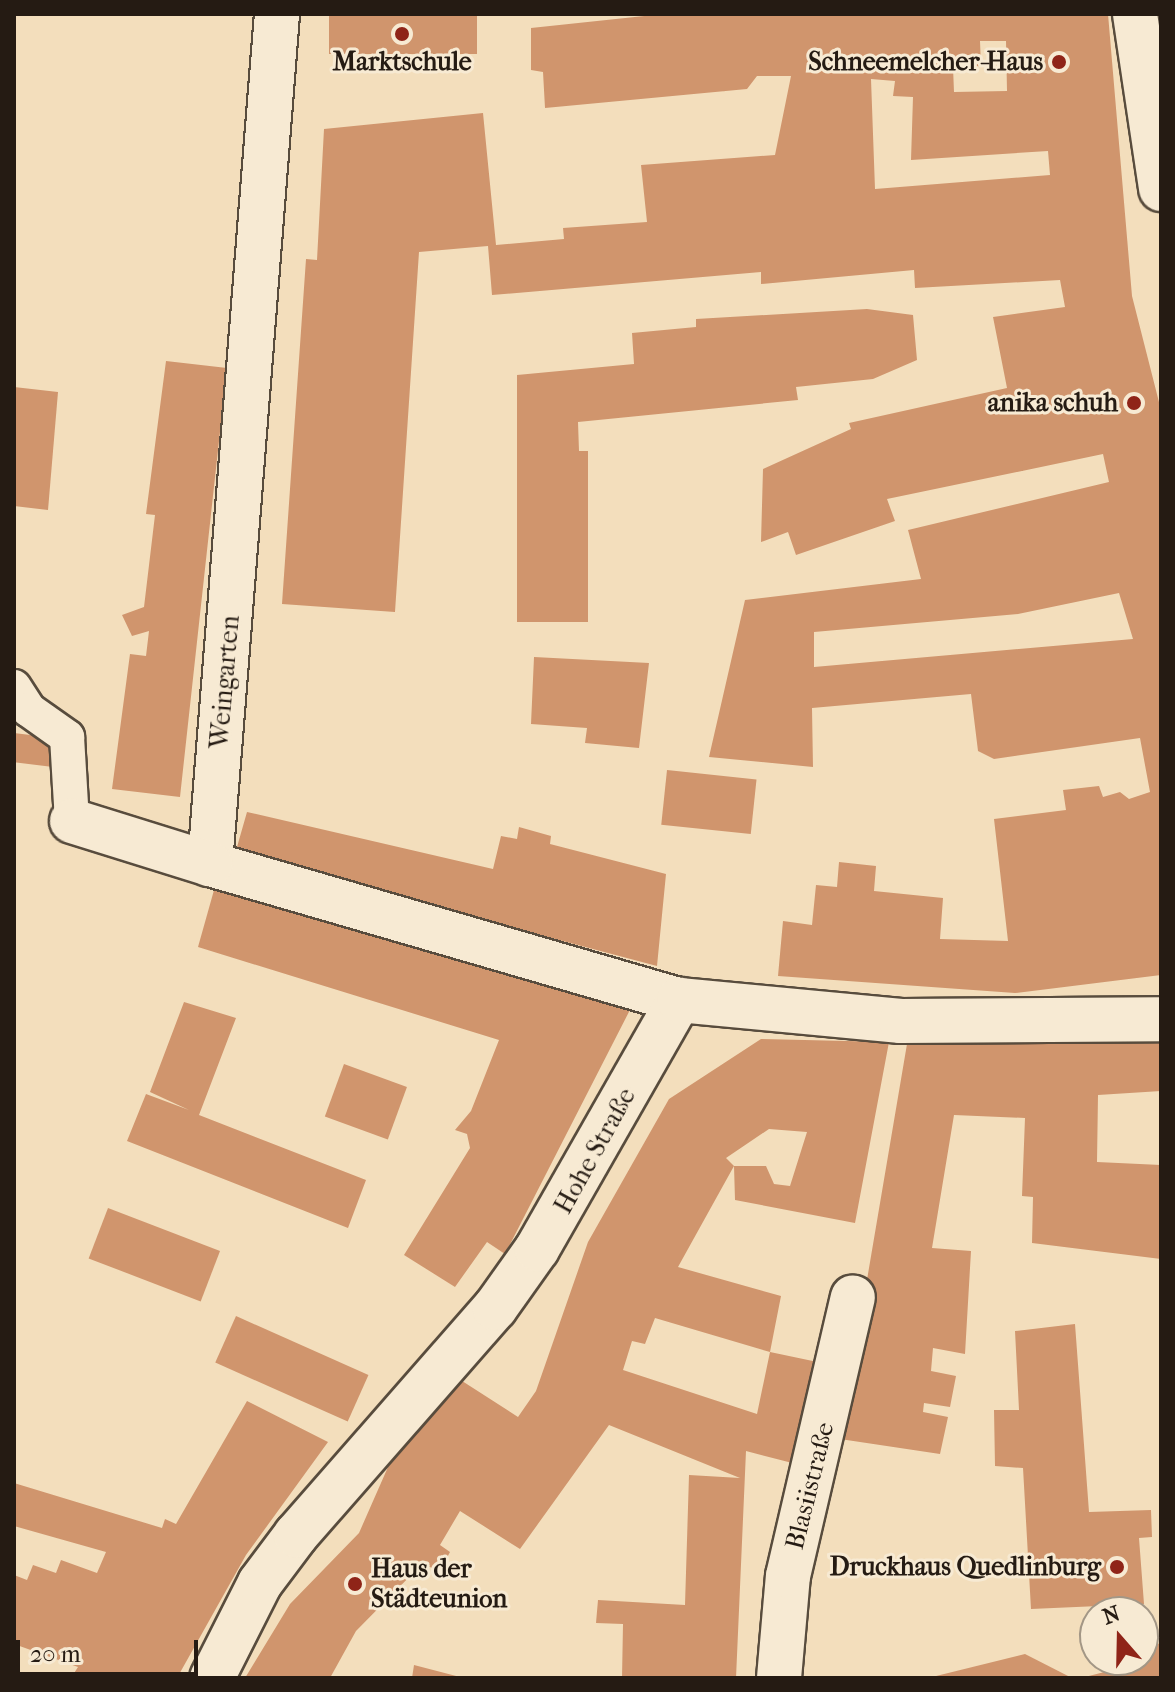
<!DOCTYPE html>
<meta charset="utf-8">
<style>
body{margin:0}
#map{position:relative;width:1175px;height:1692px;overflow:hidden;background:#f3debc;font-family:"IM FELL French Canon",serif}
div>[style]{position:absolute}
.building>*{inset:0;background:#d0956d;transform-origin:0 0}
.roads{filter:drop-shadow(2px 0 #584c3d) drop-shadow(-2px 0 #584c3d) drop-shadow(0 2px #584c3d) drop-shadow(0 -2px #584c3d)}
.lane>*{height:34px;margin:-17px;padding:0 17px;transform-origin:17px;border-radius:17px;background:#f7ead3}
.street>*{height:44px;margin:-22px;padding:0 22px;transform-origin:22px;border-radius:22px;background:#f7ead3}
.dots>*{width:22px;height:22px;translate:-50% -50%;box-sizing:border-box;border:4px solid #f7ead3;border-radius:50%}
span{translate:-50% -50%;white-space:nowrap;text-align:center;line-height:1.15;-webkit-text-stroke:6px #f7ead3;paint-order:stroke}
.poi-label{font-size:26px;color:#251b13;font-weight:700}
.right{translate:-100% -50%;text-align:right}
.left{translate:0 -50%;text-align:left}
.street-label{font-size:26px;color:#251b13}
.frame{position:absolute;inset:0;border:16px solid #251b13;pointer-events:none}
.north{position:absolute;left:1079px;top:1596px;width:80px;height:80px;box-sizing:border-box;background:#f7ead3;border:2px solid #a39786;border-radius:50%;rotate:340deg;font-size:22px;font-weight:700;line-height:32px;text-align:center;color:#251b13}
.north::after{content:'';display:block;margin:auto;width:28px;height:36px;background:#8f2418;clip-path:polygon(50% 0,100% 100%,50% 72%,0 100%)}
.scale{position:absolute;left:16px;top:1640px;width:182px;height:36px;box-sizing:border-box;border:4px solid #251b13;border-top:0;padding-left:10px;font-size:24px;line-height:28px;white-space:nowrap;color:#251b13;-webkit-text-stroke:6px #f7ead3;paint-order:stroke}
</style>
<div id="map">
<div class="building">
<div style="left:329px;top:14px;width:148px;height:40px"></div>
<div style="clip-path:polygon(evenodd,663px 14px,1108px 14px,1132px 296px,1161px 410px,1161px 975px,1015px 993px,778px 976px,783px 921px,812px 925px,816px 885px,837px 887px,839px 862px,876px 866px,874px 891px,943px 898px,940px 939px,1008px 941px,994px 819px,1066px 810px,1063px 790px,1099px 786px,1103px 797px,1120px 792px,1129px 799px,1150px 792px,1140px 738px,994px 759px,978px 751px,971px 694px,812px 708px,813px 767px,709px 757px,745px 600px,921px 579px,908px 530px,1109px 482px,1103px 454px,887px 499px,895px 521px,796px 555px,788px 532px,761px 542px,763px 469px,851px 429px,849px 423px,1007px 388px,993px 317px,1065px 307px,1060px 280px,915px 288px,914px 270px,761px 284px,761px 272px,492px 295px,488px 246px,419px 252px,395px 612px,282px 604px,306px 259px,317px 260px,324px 129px,483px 113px,496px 245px,564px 239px,563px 228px,647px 222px,641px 165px,775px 155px,791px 76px,757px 76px,747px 89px,545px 108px,543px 72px,531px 70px,531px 28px,663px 14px,980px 41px,1006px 41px,1007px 91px,954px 92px,953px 67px,981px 66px,980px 41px,663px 14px,871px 79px,895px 81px,893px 96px,913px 97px,911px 160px,1048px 151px,1050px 175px,875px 189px,871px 79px,663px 14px,1119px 593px,1133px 639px,814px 667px,814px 632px,1018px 614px,1119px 593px)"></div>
<div style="clip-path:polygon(867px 309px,913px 315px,917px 360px,873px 379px,796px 387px,798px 400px,578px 422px,579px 451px,588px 451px,588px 622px,517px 622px,517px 375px,634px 364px,632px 333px,696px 327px,696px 319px)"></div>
<div style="clip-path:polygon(166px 361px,227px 368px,180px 797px,112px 789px,130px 654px,146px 656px,149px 631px,132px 636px,122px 615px,144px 607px,155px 515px,146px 514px)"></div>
<div style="clip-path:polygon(14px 387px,58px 392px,48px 510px,14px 506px)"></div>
<div style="clip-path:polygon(534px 657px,649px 663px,639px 748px,585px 743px,587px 728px,531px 724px)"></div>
<div style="left:14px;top:733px;width:47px;height:29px;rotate:7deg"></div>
<div style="left:667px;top:770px;width:90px;height:55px;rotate:6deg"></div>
<div style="clip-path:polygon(247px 812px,493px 869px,501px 836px,517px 839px,519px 827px,551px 836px,550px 844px,666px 874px,657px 966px,247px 857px,237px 847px)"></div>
<div style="clip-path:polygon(216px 883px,633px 1004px,505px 1254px,487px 1242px,455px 1287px,404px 1255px,470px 1148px,467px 1134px,455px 1130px,471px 1111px,499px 1040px,198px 947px)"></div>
<div style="clip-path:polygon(184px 1002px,236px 1018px,199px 1115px,366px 1180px,348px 1228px,127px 1141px,146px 1094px,189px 1110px,150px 1092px)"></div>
<div style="clip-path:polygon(1161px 1034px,1161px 1091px,1098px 1095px,1097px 1162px,1161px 1165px,1161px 1259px,1032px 1243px,1033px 1197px,1022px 1196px,1025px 1118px,954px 1115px,932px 1248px,971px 1251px,965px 1354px,933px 1348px,931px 1371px,956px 1376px,950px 1407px,924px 1403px,923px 1412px,948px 1417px,940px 1454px,840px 1439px,907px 1044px)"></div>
<div style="clip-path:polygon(evenodd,761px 1039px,889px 1042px,855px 1223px,735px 1200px,734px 1166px,766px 1166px,774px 1184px,790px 1186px,807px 1132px,769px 1129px,726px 1158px,734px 1166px,678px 1267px,781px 1296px,770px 1352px,827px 1364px,804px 1466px,746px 1451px,736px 1678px,622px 1678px,623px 1624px,596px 1623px,598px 1600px,685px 1605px,689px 1475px,740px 1478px,609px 1425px,520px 1549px,460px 1511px,440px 1545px,450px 1552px,440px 1571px,422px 1564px,356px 1631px,330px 1678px,245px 1678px,290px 1604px,359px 1533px,388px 1467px,459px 1379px,518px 1417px,536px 1391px,588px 1242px,669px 1099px,761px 1039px,655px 1318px,770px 1352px,757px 1414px,623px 1370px,632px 1341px,645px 1344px,655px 1318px)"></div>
<div style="left:344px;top:1064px;width:67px;height:56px;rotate:20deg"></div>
<div style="left:108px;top:1208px;width:120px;height:54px;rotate:21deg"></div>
<div style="left:236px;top:1316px;width:145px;height:51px;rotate:24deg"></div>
<div style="clip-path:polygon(1075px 1324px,1089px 1512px,1151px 1510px,1152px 1537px,1139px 1538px,1144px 1604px,1031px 1609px,1023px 1468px,995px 1466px,994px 1410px,1019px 1410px,1015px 1331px)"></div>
<div style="clip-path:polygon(247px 1401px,328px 1442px,246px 1555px,177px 1678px,71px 1678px,78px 1667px,14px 1644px,14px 1575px,27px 1580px,33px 1565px,56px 1573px,61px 1560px,97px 1573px,106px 1552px,14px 1526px,14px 1483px,162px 1528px,165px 1519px,176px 1524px)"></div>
<div style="clip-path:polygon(1161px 1643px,1161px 1678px,1081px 1678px,1120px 1668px,1118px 1660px,1143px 1660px,1143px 1648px)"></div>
<div style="clip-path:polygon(1025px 1654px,1072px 1678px,932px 1678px,932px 1677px)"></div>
<div style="clip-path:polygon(414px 1665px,460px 1677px,460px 1678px,412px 1678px)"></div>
</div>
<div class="roads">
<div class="lane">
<div style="left:14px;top:687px;width:27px;rotate:57deg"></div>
<div style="left:29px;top:710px;width:47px;rotate:35.4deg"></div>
<div style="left:67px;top:737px;width:84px;rotate:86.6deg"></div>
</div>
<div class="street">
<div style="left:277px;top:14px;width:853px;rotate:94.51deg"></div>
<div style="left:210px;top:864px;width:488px;rotate:16.2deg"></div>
<div style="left:1135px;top:14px;width:177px;rotate:81.5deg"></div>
<div style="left:72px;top:821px;width:145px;rotate:17.3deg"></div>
<div style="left:212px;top:1678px;width:106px;rotate:-63.2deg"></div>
<div style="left:260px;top:1583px;width:60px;rotate:-53.1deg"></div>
<div style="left:296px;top:1535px;width:302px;rotate:-48.8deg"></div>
<div style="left:495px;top:1308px;width:72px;rotate:-54.6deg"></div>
<div style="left:537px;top:1249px;width:287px;rotate:-60.3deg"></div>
<div style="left:679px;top:1000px;width:223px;rotate:5.4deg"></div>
<div style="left:901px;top:1021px;width:260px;rotate:-0.4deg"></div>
<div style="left:779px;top:1678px;width:102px;rotate:-85deg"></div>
<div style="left:788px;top:1576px;width:286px;rotate:-76.9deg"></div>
</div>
</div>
<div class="dots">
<div style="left:402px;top:34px;background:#8f2418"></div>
<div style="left:1059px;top:62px;background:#8f2418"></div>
<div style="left:1134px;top:403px;background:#8f2418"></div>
<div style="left:1117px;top:1567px;background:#8f2418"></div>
<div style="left:355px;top:1584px;background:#8f2418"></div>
</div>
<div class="poi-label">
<span style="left:402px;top:62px">Marktschule</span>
<span class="right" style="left:1043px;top:62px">Schneemelcher-Haus</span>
<span class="right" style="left:1118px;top:403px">anika schuh</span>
<span class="right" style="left:1101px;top:1567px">Druckhaus Quedlinburg</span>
<span class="left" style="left:371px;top:1584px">Haus der<br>Städteunion</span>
</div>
<div class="street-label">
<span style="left:225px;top:682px;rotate:-85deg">Weingarten</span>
<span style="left:595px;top:1151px;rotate:-61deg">Hohe Straße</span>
<span style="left:810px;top:1486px;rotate:-76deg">Blasiistraße</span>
</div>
<div class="frame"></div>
<div class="north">N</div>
<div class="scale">20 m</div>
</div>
